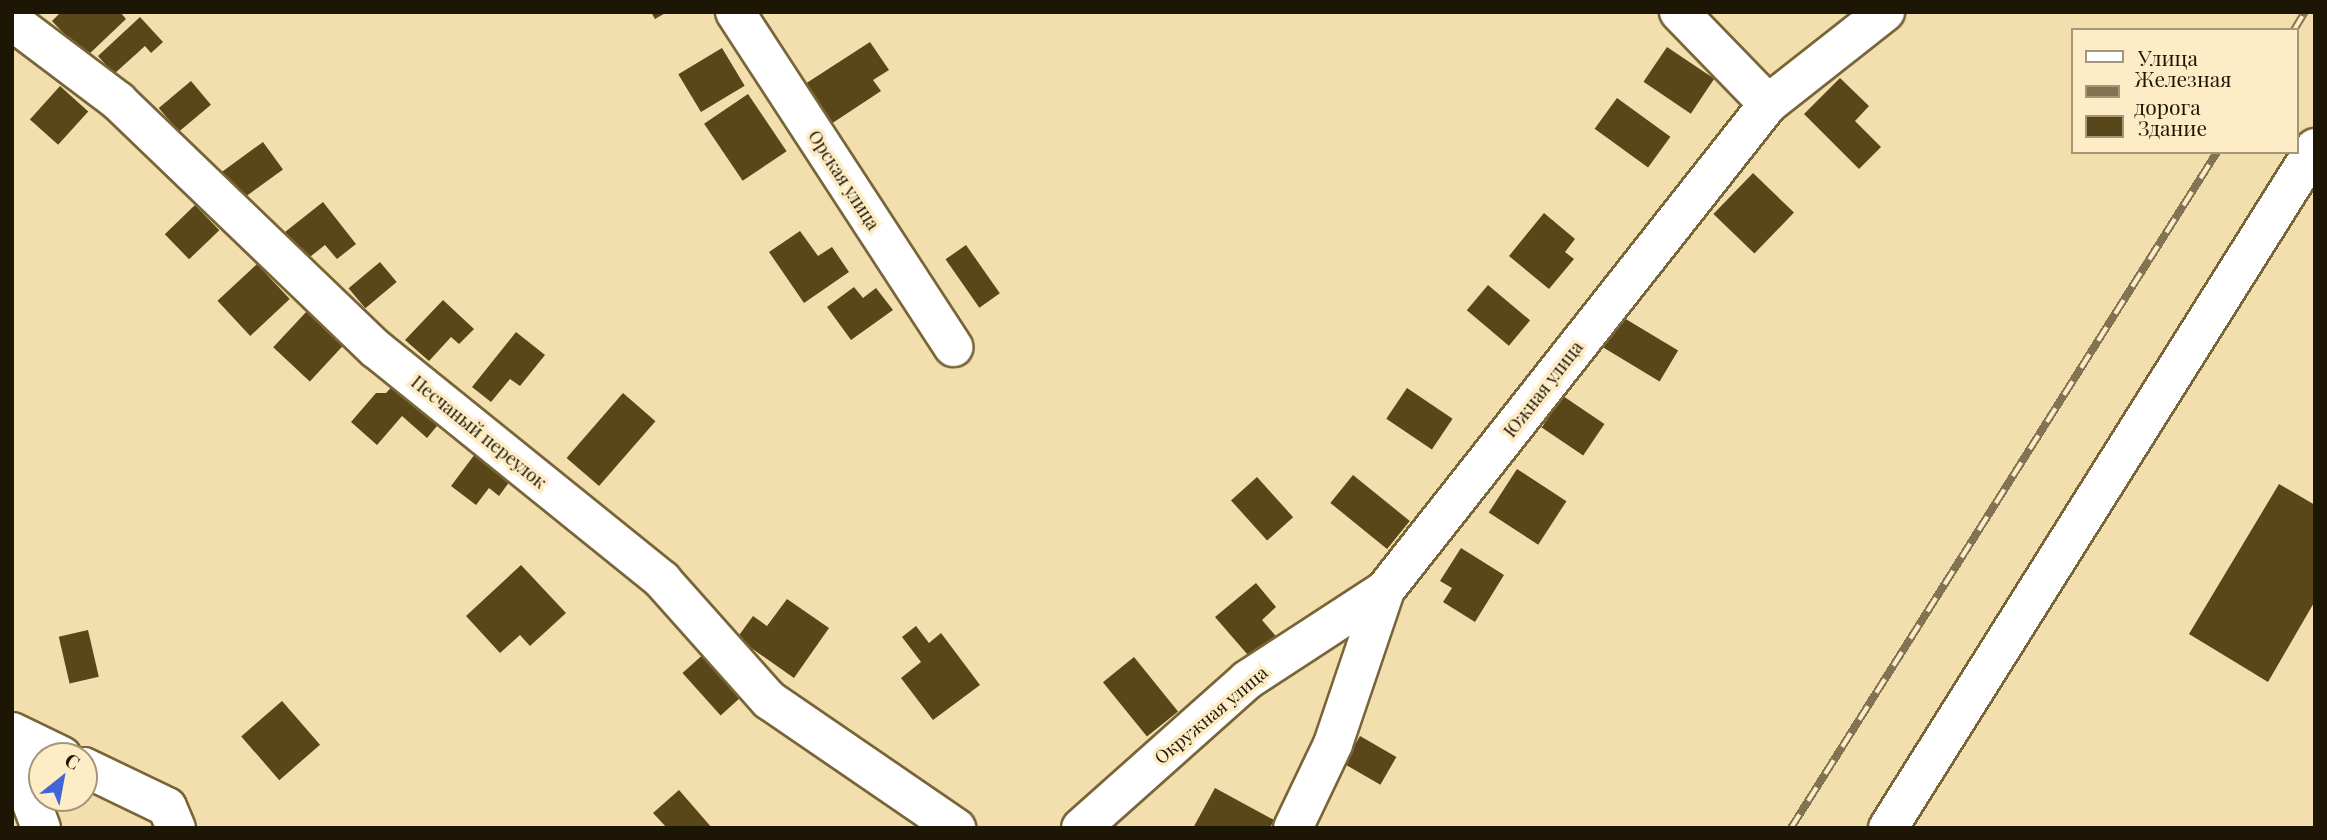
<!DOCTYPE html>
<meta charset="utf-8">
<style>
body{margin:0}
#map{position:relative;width:2327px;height:840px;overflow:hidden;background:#f3dead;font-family:"Playfair Display",serif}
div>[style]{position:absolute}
.building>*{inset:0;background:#594719;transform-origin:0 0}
.roads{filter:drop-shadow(2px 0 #786538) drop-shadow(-2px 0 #786538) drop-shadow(0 2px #786538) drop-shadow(0 -2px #786538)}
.minor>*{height:38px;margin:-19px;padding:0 19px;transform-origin:19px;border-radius:19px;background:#fff}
.rail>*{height:8px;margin-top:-4px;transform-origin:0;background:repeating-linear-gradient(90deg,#fdecc5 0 16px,#827453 0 32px);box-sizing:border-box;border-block:2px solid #827453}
span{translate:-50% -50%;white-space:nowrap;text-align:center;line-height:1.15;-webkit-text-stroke:7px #fdecc5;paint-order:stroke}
.street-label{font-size:18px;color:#1e1604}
.frame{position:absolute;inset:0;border:14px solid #1e1604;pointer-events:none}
.legend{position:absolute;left:2071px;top:28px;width:228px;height:126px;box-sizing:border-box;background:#fdecc5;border:2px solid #a49678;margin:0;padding:9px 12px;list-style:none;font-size:21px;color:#1e1604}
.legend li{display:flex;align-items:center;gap:14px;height:35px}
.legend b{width:35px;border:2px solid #a49678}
.north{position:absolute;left:28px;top:742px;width:70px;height:70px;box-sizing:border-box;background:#fdecc5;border:2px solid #a49678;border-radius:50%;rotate:31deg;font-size:19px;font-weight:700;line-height:28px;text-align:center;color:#1e1604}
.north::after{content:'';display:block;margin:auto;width:24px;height:32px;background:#4164d7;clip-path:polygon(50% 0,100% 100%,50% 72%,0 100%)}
</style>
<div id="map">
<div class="building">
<div style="clip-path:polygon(61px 12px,120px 12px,126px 19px,86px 57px,52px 21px)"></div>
<div style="clip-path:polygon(651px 12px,667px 12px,655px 19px)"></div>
<div style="clip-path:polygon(140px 17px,163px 42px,151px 53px,145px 46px,114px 74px,98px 56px)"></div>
<div style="clip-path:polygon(870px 42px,889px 70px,873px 80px,881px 91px,831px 124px,805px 84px)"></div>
<div style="left:1667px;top:47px;width:57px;height:42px;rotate:34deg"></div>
<div style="left:722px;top:48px;width:44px;height:51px;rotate:59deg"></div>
<div style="clip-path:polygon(1840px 78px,1869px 106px,1855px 121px,1881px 147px,1859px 169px,1804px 114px)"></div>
<div style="left:191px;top:81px;width:31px;height:42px;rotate:50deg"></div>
<div style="left:60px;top:86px;width:38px;height:45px;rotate:42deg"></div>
<div style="left:748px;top:94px;width:69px;height:53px;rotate:56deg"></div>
<div style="left:1617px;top:98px;width:66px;height:38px;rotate:36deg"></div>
<div style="left:263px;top:142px;width:34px;height:51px;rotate:54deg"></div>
<div style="left:1753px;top:173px;width:57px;height:57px;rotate:44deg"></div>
<div style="clip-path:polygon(323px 202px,356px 244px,337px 259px,325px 245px,306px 260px,285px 232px)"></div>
<div style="left:195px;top:205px;width:35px;height:42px;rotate:46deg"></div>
<div style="clip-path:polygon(1544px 213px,1575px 239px,1565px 252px,1574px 259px,1549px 289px,1509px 256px)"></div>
<div style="clip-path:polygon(800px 231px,818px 256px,832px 247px,849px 272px,804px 303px,769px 252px)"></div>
<div style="left:966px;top:245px;width:59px;height:25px;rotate:55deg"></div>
<div style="left:380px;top:262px;width:26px;height:41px;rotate:50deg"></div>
<div style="left:257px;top:264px;width:48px;height:54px;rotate:47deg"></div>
<div style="left:1488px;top:285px;width:55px;height:33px;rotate:40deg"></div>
<div style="clip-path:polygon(854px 287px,863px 298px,876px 288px,893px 310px,851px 340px,827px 307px)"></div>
<div style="clip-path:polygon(443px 300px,474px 329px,459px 344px,451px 337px,429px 361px,405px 340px)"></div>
<div style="left:308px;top:310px;width:50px;height:51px;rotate:43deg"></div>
<div style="left:1619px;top:315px;width:69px;height:36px;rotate:31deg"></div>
<div style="clip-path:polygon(516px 332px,545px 355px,520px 386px,510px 379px,491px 402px,472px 387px)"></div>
<div style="clip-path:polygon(398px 380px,442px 420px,427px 438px,402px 416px,377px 445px,351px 422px,376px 393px,386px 393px)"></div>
<div style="left:1407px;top:388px;width:55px;height:37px;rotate:34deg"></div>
<div style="left:623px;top:393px;width:43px;height:86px;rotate:41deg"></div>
<div style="left:1563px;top:396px;width:50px;height:38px;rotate:34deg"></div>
<div style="clip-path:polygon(478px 450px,513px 477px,499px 496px,489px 488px,476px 505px,451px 486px)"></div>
<div style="left:1517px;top:469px;width:59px;height:52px;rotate:33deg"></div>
<div style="left:1353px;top:475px;width:73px;height:36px;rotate:39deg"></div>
<div style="left:1257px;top:477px;width:54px;height:35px;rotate:48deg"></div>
<div style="clip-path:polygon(2279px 484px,2315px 505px,2315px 601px,2268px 682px,2189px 634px)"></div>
<div style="clip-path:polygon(1461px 548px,1504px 575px,1475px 622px,1443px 602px,1452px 588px,1440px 581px)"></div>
<div style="clip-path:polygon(521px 565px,566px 613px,530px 646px,520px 635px,500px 653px,466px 616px)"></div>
<div style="clip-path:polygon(1256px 583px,1276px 607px,1262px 620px,1280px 641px,1254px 662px,1215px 617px)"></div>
<div style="clip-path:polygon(787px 599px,829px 628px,794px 678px,737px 638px,753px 616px,767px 626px)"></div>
<div style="clip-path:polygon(916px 626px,929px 643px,941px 633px,980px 685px,933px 720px,901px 678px,921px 662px,902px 637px)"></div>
<div style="left:88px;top:630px;width:48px;height:30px;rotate:77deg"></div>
<div style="left:707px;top:651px;width:57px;height:33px;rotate:48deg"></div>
<div style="left:1134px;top:657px;width:70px;height:40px;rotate:51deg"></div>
<div style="left:282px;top:701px;width:58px;height:54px;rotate:49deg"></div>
<div style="left:1360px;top:736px;width:42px;height:32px;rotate:30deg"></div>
<div style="clip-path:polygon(1215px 788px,1274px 820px,1270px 828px,1193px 828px)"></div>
<div style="clip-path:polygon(679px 790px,712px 828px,667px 828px,653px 813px)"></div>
</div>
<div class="roads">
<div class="minor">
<div style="left:735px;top:12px;width:400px;rotate:56.9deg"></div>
<div style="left:1679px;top:12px;width:128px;rotate:45.9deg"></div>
<div style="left:12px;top:21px;width:133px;rotate:37deg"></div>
<div style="left:118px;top:101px;width:358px;rotate:43.9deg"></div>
<div style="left:376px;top:349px;width:368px;rotate:38.9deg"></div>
<div style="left:662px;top:580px;width:161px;rotate:48.3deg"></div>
<div style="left:769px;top:700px;width:227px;rotate:34.4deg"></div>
<div style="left:12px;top:732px;width:55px;rotate:25.6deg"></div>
<div style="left:12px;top:750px;width:83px;rotate:69.6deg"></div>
<div style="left:84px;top:767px;width:92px;rotate:25.7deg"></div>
<div style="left:167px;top:807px;width:23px;rotate:67deg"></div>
<div style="left:1081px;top:828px;width:222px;rotate:-41.7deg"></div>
<div style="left:1247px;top:680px;width:165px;rotate:-33.1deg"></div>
<div style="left:1293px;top:828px;width:93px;rotate:-64.5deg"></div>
<div style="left:1333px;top:744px;width:163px;rotate:-71.3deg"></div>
<div style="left:1385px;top:590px;width:619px;rotate:-51.76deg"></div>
<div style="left:1768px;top:104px;width:149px;rotate:-38.2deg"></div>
<div style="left:1888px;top:828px;width:803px;rotate:-57.87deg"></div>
</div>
</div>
<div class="rail">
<div style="left:2294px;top:30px;width:21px;rotate:-59deg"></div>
<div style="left:1791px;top:828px;width:799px;rotate:-57.78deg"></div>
</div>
<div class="street-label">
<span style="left:844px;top:180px;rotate:57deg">Орская улица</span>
<span style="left:1543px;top:389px;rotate:-52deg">Южная улица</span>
<span style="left:479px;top:432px;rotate:39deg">Песчаный переулок</span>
<span style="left:1211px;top:715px;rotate:-40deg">Окружная улица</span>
</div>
<div class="frame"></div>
<ul class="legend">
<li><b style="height:9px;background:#fff"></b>Улица</li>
<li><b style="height:9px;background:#827453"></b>Железная дорога</li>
<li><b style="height:19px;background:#594719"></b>Здание</li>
</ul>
<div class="north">С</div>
</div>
